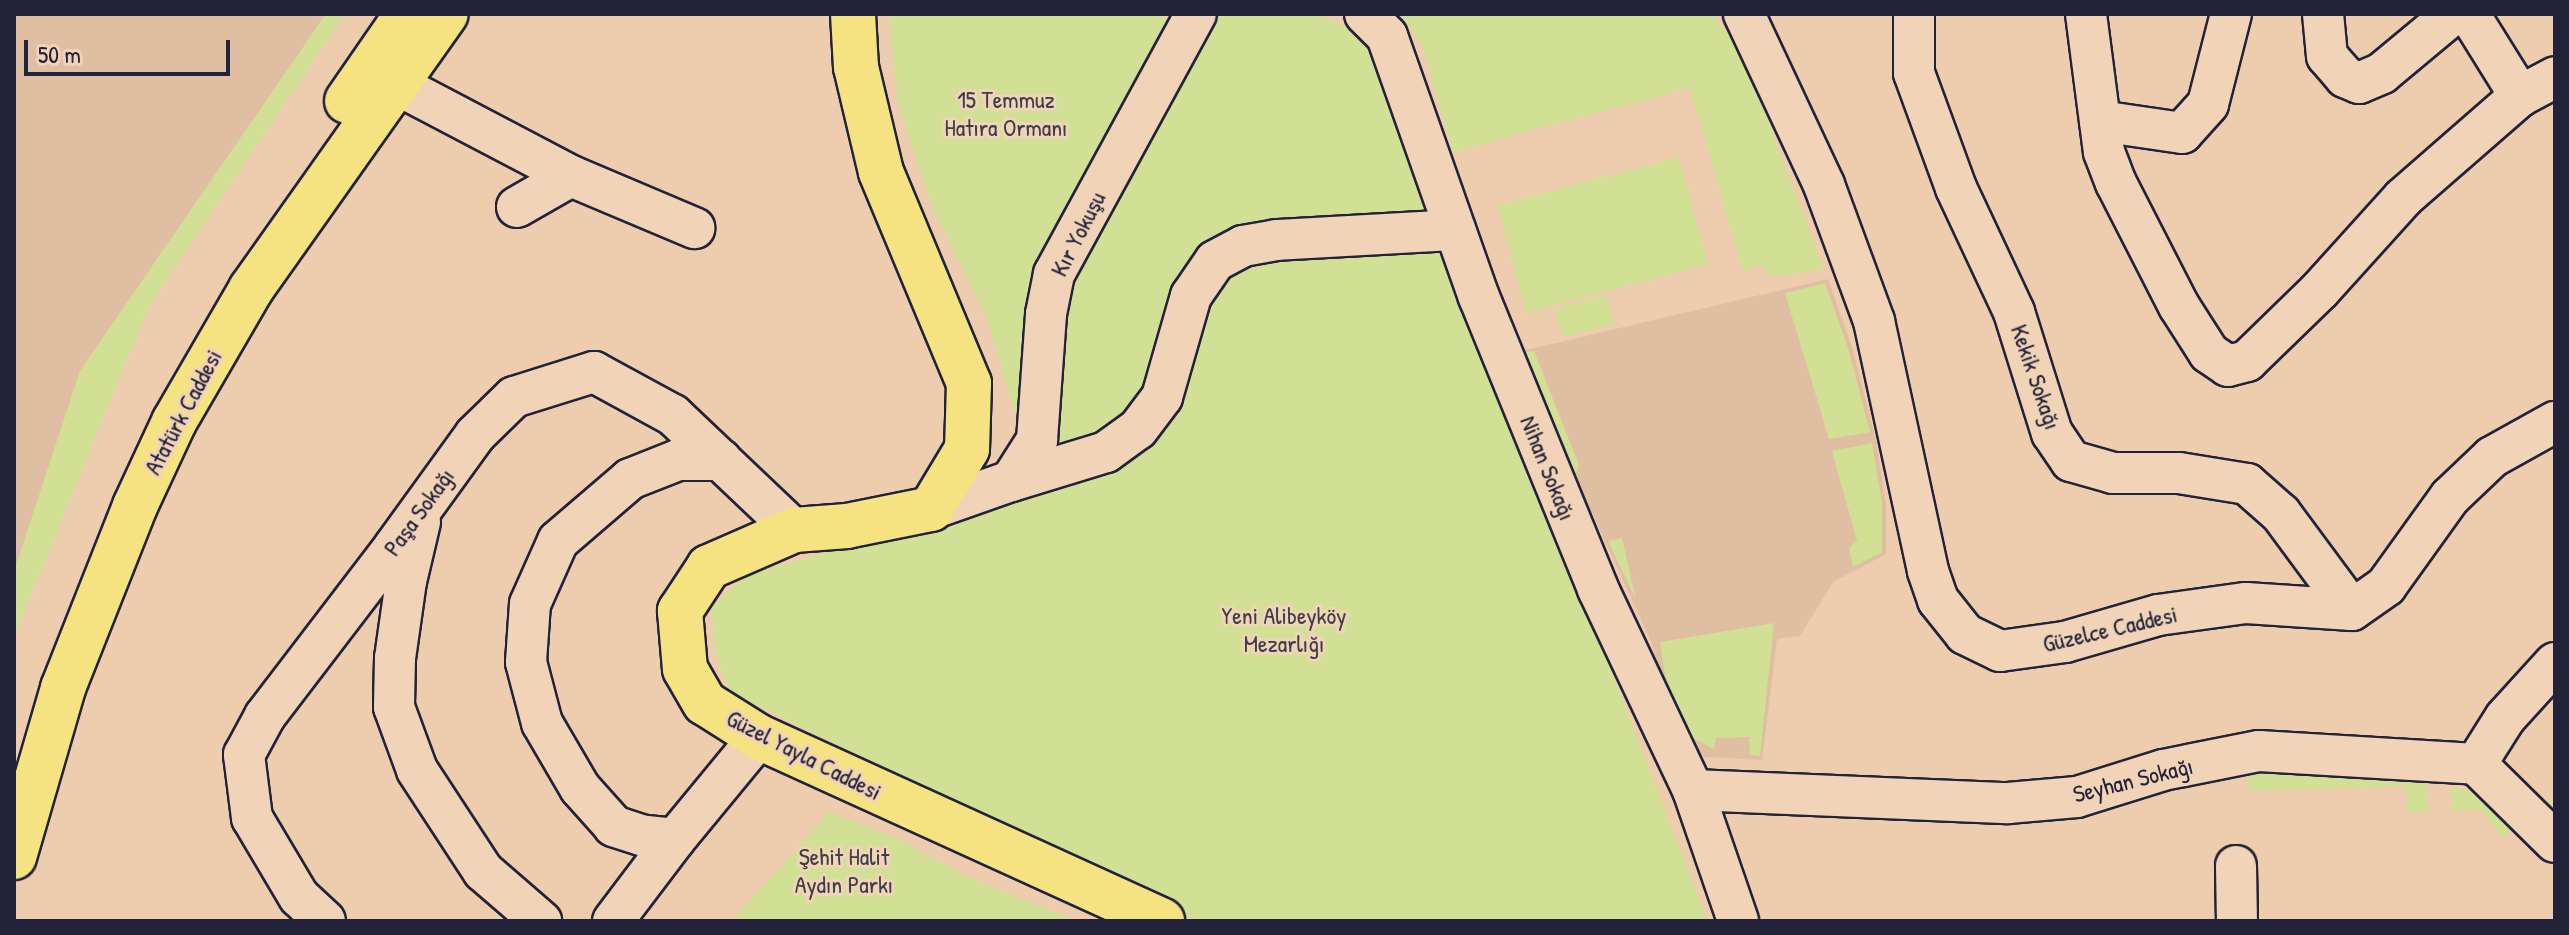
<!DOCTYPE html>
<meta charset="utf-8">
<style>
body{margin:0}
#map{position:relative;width:2569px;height:935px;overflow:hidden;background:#eecdaf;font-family:"Patrick Hand",sans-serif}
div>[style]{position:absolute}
.built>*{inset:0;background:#dfbea1}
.green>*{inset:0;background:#d1e094;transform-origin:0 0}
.roads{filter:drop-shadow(2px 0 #22223b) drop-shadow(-2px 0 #22223b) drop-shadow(0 2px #22223b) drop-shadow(0 -2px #22223b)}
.minor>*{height:40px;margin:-20px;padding:0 20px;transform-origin:20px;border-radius:20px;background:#f1d3b7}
.major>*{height:44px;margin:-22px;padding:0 22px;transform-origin:22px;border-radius:22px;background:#f5e382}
span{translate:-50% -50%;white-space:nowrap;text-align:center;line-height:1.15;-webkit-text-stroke:6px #f1d3b7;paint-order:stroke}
.park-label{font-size:24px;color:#3c3e48}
.street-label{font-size:24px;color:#22223b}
.frame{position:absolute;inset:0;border:16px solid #22223b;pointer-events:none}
.scale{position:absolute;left:24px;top:40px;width:206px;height:36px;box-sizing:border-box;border:4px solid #22223b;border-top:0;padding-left:10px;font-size:24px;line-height:28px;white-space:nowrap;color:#22223b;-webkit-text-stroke:6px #f1d3b7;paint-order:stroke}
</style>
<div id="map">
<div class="built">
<div style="clip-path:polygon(14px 14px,326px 14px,80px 371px,14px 572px)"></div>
<div style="clip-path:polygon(1828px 279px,1853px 350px,1876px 441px,1886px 504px,1886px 554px,1833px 582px,1800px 636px,1777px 639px,1762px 760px,1705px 757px,1686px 741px,1661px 685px,1653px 646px,1560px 443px,1522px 351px)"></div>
</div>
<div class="green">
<div style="clip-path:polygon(326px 14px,345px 14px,149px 306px,14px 637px,14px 572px,80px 371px)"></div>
<div style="clip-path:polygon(889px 14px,1155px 14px,1172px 23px,1054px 234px,1024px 417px,1014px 411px,988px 321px,930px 202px,898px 103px)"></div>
<div style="clip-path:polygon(1215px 14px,1317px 14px,1366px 36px,1707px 919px,1198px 921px,729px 692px,715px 651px,711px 608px,744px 575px,1023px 500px,1053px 441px,1065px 281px)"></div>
<div style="clip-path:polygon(1400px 14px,1713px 14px,1745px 60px,1824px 269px,1771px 277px,1762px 266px,1743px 271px,1690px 88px,1453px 152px,1422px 45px)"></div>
<div style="left:1679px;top:157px;width:111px;height:188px;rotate:75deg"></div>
<div style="clip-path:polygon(1825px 283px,1848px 348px,1870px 432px,1829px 439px,1785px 293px)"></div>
<div style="left:1606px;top:295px;width:30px;height:53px;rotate:75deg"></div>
<div style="clip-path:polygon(1534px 351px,1579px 465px,1576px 474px,1525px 352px)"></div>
<div style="clip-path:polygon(1872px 443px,1882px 503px,1882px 552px,1853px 567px,1849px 548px,1857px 541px,1832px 451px)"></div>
<div style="clip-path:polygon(1622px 538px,1636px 600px,1608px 541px)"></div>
<div style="clip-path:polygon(1774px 623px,1760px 756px,1750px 755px,1749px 737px,1716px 738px,1714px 749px,1692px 738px,1666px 681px,1660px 642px)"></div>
<div style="clip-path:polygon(2248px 771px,2426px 778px,2428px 812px,2408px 813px,2405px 786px,2250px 791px)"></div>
<div style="clip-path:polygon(2451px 787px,2480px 791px,2512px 832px,2504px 838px,2480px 809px,2452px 811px)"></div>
<div style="clip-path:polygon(829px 812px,894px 837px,968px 877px,1077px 921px,732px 921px)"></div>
</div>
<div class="roads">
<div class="minor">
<div style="left:1365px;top:14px;width:31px;rotate:45deg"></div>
<div style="left:1387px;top:36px;width:277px;rotate:70.6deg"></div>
<div style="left:1479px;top:297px;width:315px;rotate:67.8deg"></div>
<div style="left:1598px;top:589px;width:222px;rotate:64.7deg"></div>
<div style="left:1693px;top:790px;width:139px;rotate:71deg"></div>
<div style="left:1744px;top:14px;width:189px;rotate:64.9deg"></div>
<div style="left:1824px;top:185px;width:145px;rotate:69.8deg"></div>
<div style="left:1874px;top:321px;width:256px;rotate:77.8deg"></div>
<div style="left:1928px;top:571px;width:31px;rotate:71deg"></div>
<div style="left:1938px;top:600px;width:43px;rotate:51.5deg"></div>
<div style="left:1965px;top:634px;width:39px;rotate:26deg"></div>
<div style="left:2000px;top:651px;width:66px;rotate:-7.9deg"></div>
<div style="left:2065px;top:642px;width:97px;rotate:-16.2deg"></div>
<div style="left:2158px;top:615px;width:89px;rotate:-7.8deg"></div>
<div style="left:2246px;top:603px;width:106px;rotate:3.8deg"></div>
<div style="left:2352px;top:610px;width:42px;rotate:-35.2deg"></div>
<div style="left:2386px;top:586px;width:110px;rotate:-54.3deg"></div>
<div style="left:2450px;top:497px;width:58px;rotate:-43.6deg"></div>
<div style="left:2492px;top:457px;width:72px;rotate:-29.1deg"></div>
<div style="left:1914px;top:14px;width:59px;rotate:90deg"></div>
<div style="left:1914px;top:73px;width:122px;rotate:69.9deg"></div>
<div style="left:1956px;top:188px;width:137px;rotate:64.9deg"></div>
<div style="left:2014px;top:312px;width:127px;rotate:72.6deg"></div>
<div style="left:2052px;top:433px;width:34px;rotate:56deg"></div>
<div style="left:2071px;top:461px;width:44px;rotate:15.9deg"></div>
<div style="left:2113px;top:473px;width:66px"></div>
<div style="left:2179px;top:473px;width:69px;rotate:9.2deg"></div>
<div style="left:2247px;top:484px;width:45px;rotate:41.4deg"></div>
<div style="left:2281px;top:514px;width:119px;rotate:53.5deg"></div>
<div style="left:2086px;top:14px;width:139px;rotate:82.6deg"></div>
<div style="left:2104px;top:152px;width:33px;rotate:69deg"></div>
<div style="left:2116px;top:183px;width:138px;rotate:62.9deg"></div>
<div style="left:2179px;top:306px;width:56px;rotate:57.4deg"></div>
<div style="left:2209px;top:353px;width:23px;rotate:34deg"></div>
<div style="left:2228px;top:366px;width:20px;rotate:-15deg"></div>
<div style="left:2247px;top:361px;width:102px;rotate:-44.2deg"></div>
<div style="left:2320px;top:290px;width:124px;rotate:-47.9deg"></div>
<div style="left:2403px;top:198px;width:155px;rotate:-41.1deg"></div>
<div style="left:2520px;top:96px;width:40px;rotate:-28deg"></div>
<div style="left:2323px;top:14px;width:42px;rotate:84.6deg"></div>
<div style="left:2327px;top:56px;width:28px;rotate:49deg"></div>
<div style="left:2345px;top:77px;width:15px;rotate:23deg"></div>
<div style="left:2359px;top:83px;width:25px;rotate:-23deg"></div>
<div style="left:2382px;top:73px;width:92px;rotate:-39.7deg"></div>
<div style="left:2469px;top:14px;width:97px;rotate:58.1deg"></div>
<div style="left:396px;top:84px;width:198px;rotate:27.7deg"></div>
<div style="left:571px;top:176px;width:134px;rotate:22.9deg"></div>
<div style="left:2100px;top:121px;width:83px;rotate:8.3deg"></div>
<div style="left:2182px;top:133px;width:39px;rotate:-48deg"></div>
<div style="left:2208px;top:104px;width:93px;rotate:-75.7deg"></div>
<div style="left:517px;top:207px;width:62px;rotate:-29.9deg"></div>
<div style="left:1011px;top:481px;width:99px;rotate:-17deg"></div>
<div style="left:1106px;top:452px;width:39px;rotate:-36deg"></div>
<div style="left:1138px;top:429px;width:40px;rotate:-53deg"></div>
<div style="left:1162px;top:397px;width:105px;rotate:-74deg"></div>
<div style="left:1191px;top:296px;width:42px;rotate:-55.6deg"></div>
<div style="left:1215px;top:261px;width:32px;rotate:-28deg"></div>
<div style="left:1243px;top:246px;width:34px;rotate:-10deg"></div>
<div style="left:1276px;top:240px;width:179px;rotate:-3.2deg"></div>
<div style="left:931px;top:509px;width:85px;rotate:-19.3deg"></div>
<div style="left:1011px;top:481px;width:49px;rotate:-57.6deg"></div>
<div style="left:1037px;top:440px;width:126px;rotate:-85.9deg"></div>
<div style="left:1046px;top:314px;width:41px;rotate:-78.7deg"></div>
<div style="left:1054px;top:274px;width:296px;rotate:-61.4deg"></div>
<div style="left:420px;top:522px;width:61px;rotate:103.3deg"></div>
<div style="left:406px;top:581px;width:78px;rotate:98.1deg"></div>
<div style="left:395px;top:658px;width:49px;rotate:91.2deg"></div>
<div style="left:394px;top:707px;width:67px;rotate:69.9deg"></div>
<div style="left:417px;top:770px;width:121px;rotate:56.8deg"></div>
<div style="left:483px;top:871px;width:77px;rotate:40.8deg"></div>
<div style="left:2555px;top:663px;width:74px;rotate:132.3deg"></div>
<div style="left:2505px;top:718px;width:54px;rotate:122.2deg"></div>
<div style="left:2476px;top:764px;width:111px;rotate:44.6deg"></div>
<div style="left:1693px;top:790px;width:315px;rotate:2.4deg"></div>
<div style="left:2008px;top:803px;width:69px;rotate:-5deg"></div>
<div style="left:2077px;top:797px;width:90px;rotate:-17.4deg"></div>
<div style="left:2163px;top:770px;width:98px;rotate:-11.2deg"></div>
<div style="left:2259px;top:751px;width:217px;rotate:3.4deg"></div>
<div style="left:675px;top:839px;width:31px;rotate:-174deg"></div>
<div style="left:644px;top:836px;width:32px;rotate:-162deg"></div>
<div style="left:614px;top:826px;width:51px;rotate:-131.8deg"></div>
<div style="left:580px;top:788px;width:75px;rotate:-120.3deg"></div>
<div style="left:542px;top:723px;width:63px;rotate:-104.7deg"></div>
<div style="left:526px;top:662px;width:58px;rotate:-86.1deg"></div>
<div style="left:530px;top:604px;width:69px;rotate:-66deg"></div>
<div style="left:558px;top:541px;width:95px;rotate:-40.7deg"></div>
<div style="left:630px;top:479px;width:52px;rotate:-21.6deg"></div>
<div style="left:678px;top:460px;width:43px"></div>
<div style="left:2236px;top:866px;width:55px;rotate:89deg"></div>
<div style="left:325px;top:921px;width:35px;rotate:-137deg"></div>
<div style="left:299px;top:897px;width:92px;rotate:-120.7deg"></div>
<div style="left:252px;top:818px;width:64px;rotate:-97.2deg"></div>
<div style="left:244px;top:755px;width:44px;rotate:-61.7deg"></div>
<div style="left:265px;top:716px;width:213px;rotate:-52.6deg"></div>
<div style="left:394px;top:547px;width:138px;rotate:-54.1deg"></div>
<div style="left:475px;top:435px;width:54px;rotate:-44.3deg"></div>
<div style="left:514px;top:397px;width:84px;rotate:-17.4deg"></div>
<div style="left:594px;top:372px;width:90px;rotate:28.6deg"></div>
<div style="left:673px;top:415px;width:167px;rotate:43.5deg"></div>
<div style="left:613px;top:921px;width:103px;rotate:-52.9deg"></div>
<div style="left:675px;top:839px;width:132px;rotate:-50.5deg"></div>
</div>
<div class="major">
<div style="left:853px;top:14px;width:53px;rotate:86.8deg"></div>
<div style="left:856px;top:67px;width:108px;rotate:76.6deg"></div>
<div style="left:881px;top:172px;width:229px;rotate:67.4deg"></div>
<div style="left:969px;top:383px;width:66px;rotate:91.7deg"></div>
<div style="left:967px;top:449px;width:70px;rotate:121deg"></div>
<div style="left:931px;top:509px;width:86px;rotate:168.6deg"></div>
<div style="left:847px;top:526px;width:53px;rotate:175.7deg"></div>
<div style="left:794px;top:530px;width:93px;rotate:156.5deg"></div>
<div style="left:709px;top:567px;width:53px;rotate:123.4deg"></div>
<div style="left:680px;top:611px;width:58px;rotate:85.1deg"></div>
<div style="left:685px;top:669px;width:39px;rotate:60deg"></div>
<div style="left:705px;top:703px;width:64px;rotate:32.2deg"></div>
<div style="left:759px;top:737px;width:443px;rotate:24.5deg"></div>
<div style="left:347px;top:101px;width:106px;rotate:-55.4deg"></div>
<div style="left:14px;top:857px;width:176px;rotate:-73.8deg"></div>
<div style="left:63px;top:688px;width:196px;rotate:-68.4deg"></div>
<div style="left:135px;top:506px;width:93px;rotate:-65.1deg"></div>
<div style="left:174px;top:422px;width:154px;rotate:-59.9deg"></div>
<div style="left:251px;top:289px;width:337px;rotate:-54.7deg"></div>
</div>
</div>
<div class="park-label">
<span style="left:1006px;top:114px">15 Temmuz<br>Hatıra Ormanı</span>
<span style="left:1284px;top:630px">Yeni Alibeyköy<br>Mezarlığı</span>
<span style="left:844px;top:871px">Şehit Halit<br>Aydın Parkı</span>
</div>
<div class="street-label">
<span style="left:1078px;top:234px;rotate:-63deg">Kır Yokuşu</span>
<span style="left:2036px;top:377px;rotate:71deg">Kekik Sokağı</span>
<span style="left:183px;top:412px;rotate:-62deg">Atatürk Caddesi</span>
<span style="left:1548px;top:468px;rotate:68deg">Nihan Sokağı</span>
<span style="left:419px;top:512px;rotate:-54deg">Paşa Sokağı</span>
<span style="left:2110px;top:629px;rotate:-13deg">Güzelce Caddesi</span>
<span style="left:804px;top:755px;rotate:27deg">Güzel Yayla Caddesi</span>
<span style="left:2133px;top:780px;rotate:-14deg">Seyhan Sokağı</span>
</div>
<div class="frame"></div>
<div class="scale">50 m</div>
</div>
